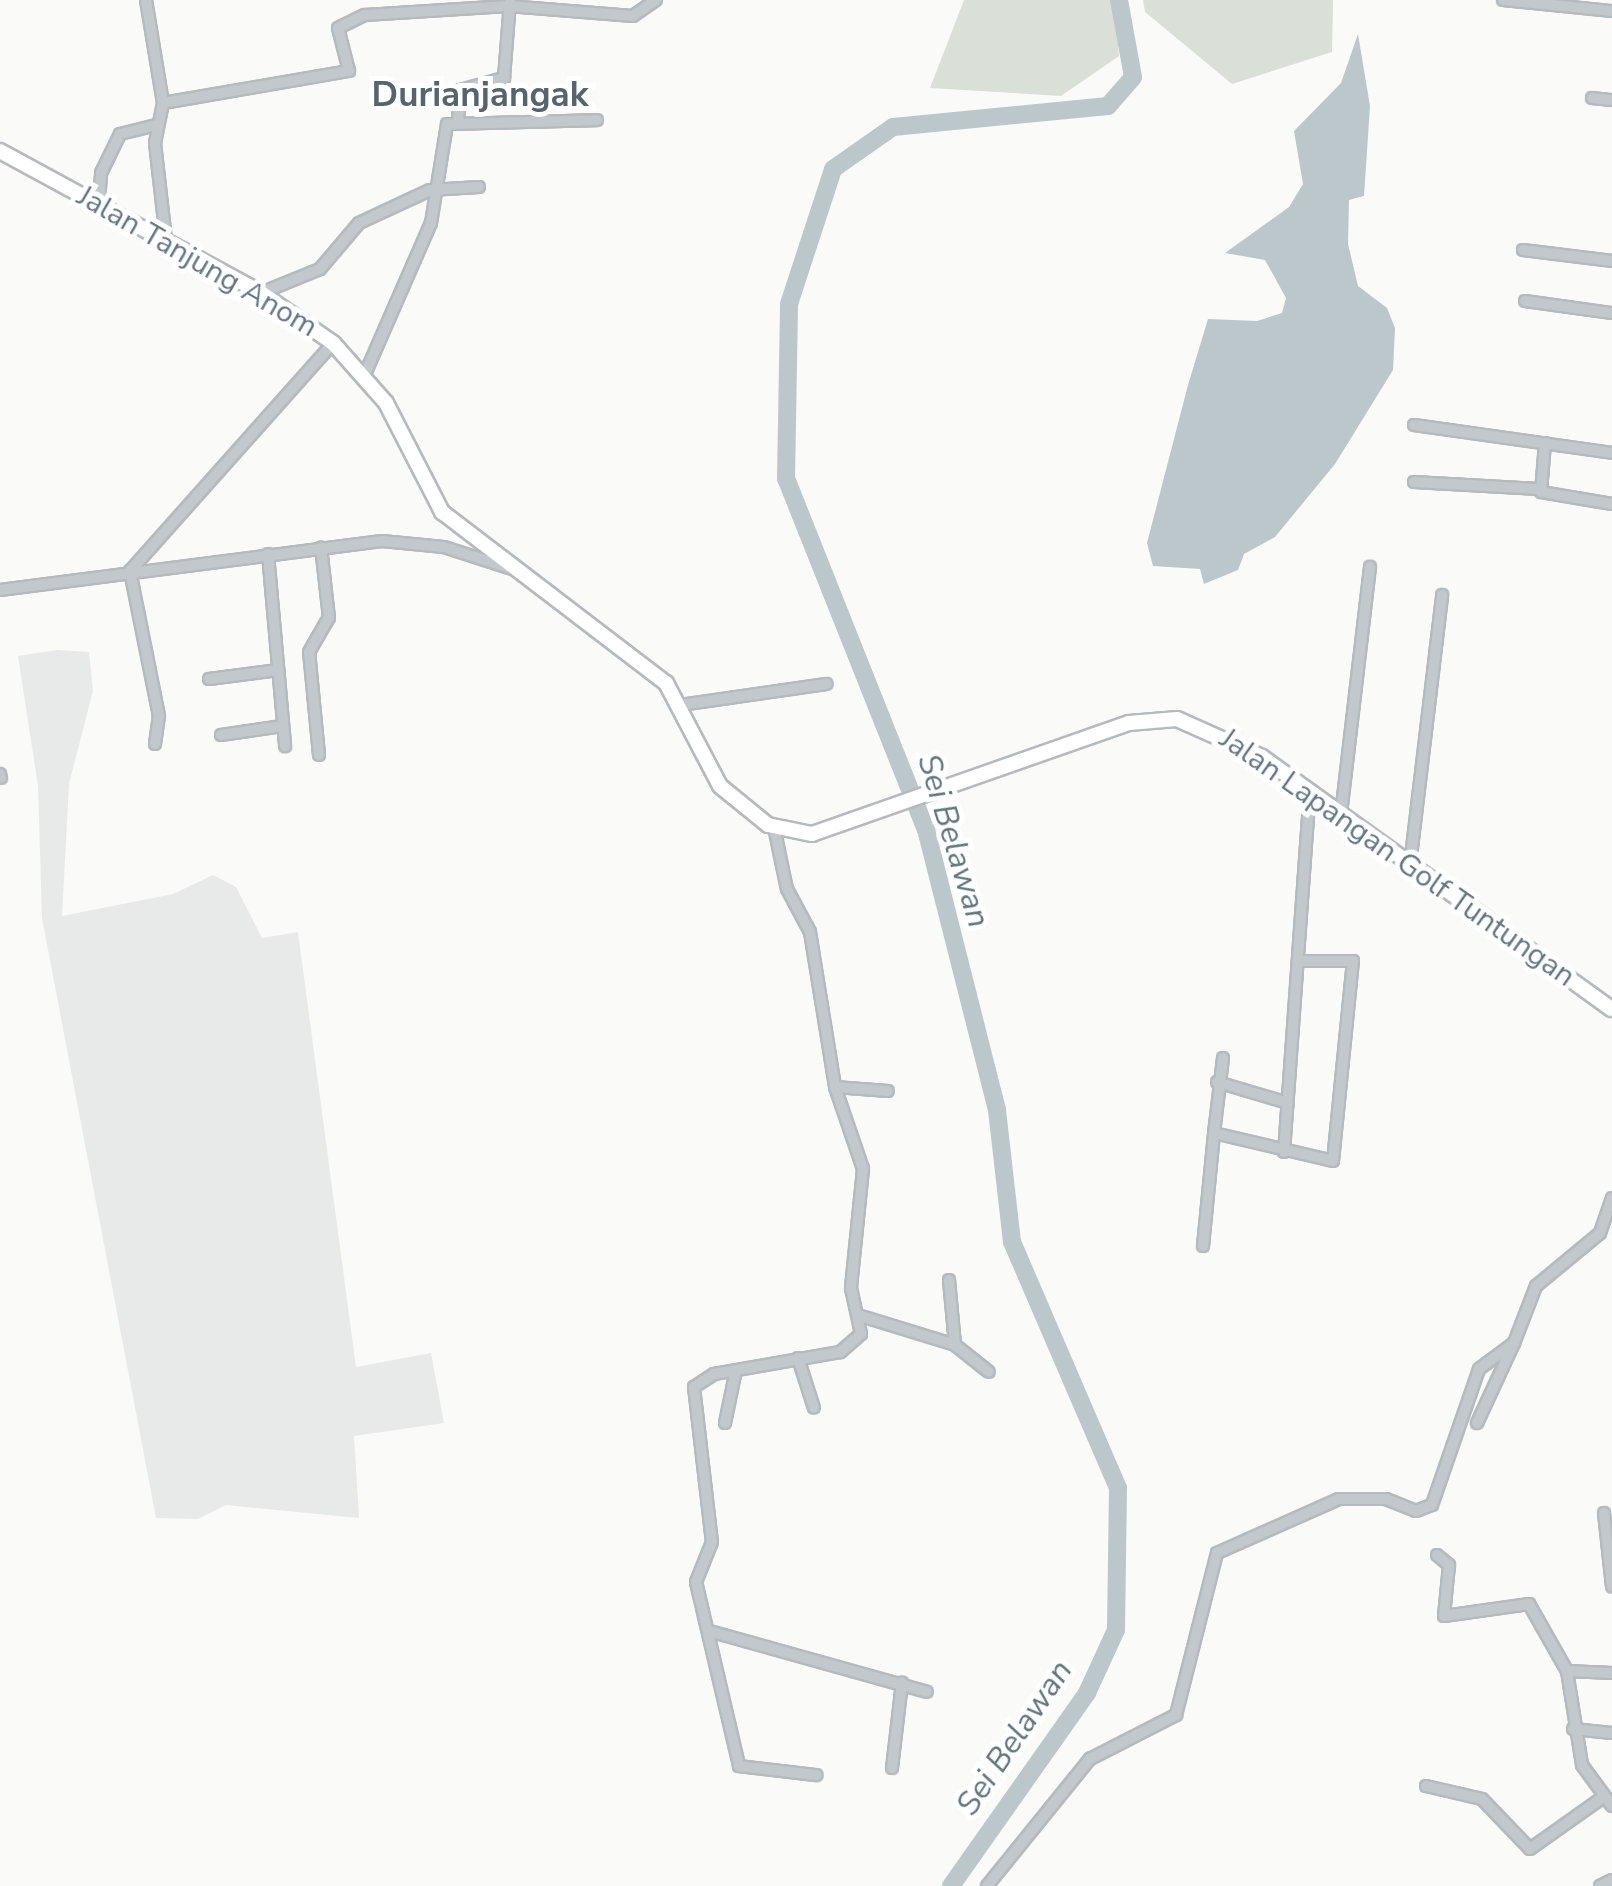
<!DOCTYPE html>
<style>
body{margin:0}
#map{position:relative;width:1612px;height:1886px;overflow:hidden;background:#fafaf8;font-family:"Nunito Sans",sans-serif}
div>[style]{position:absolute}
.built>*{inset:0;background:#e8e9e9}
.green>*{inset:0;background:#dadfd7}
.water>*{inset:0;background:#bbc7cb}
.river>*{height:18px;margin:-9px;padding:0 9px;transform-origin:9px;border-radius:9px;background:#bbc7cb}
.roads{filter:drop-shadow(2px 0 #b5babe) drop-shadow(-2px 0 #b5babe) drop-shadow(0 2px #b5babe) drop-shadow(0 -2px #b5babe)}
.minor>*{height:10px;margin:-5px;padding:0 5px;transform-origin:5px;border-radius:5px;background:#c3c8cc}
.major>*{height:14px;margin:-7px;padding:0 7px;transform-origin:7px;border-radius:7px;background:#fff}
span{translate:-50% -50%;white-space:nowrap;text-align:center;line-height:1.15;-webkit-text-stroke:10px #fff;paint-order:stroke}
.street-label{font-size:30px;color:#657683}
.water-label{font-size:32px;color:#60757c;font-style:italic}
.quarter-label{font-size:35px;color:#57646e;font-weight:700}
</style>
<div id="map">
<div class="built">
<div style="clip-path:polygon(57px 650px,89px 652px,93px 691px,69px 784px,62px 916px,173px 894px,213px 875px,236px 887px,262px 938px,298px 932px,356px 1367px,431px 1353px,444px 1423px,354px 1436px,359px 1518px,226px 1505px,198px 1519px,156px 1518px,42px 918px,38px 786px,18px 656px)"></div>
</div>
<div class="green">
<div style="clip-path:polygon(964px 0,1114px 0,1119px 56px,1061px 96px,930px 88px)"></div>
<div style="clip-path:polygon(1143px 0,1333px 0,1332px 52px,1232px 84px,1145px 12px)"></div>
</div>
<div class="water">
<div style="clip-path:polygon(1358px 34px,1370px 106px,1364px 196px,1349px 200px,1348px 244px,1358px 286px,1387px 308px,1395px 328px,1393px 370px,1335px 464px,1275px 537px,1244px 554px,1238px 570px,1204px 584px,1200px 569px,1153px 566px,1147px 543px,1188px 385px,1208px 319px,1257px 321px,1282px 313px,1286px 298px,1265px 260px,1225px 253px,1289px 207px,1303px 184px,1294px 131px,1341px 83px)"></div>
</div>
<div class="river">
<div style="left:951px;top:1886px;width:236px;rotate:-54.8deg"></div>
<div style="left:1087px;top:1693px;width:69px;rotate:-65.3deg"></div>
<div style="left:1116px;top:1630px;width:142px;rotate:-89.2deg"></div>
<div style="left:1118px;top:1488px;width:268px;rotate:-113.3deg"></div>
<div style="left:1012px;top:1242px;width:133px;rotate:-96.5deg"></div>
<div style="left:997px;top:1110px;width:289px;rotate:-104.2deg"></div>
<div style="left:926px;top:830px;width:378px;rotate:-111.7deg"></div>
<div style="left:786px;top:479px;width:175px;rotate:-89deg"></div>
<div style="left:789px;top:304px;width:142px;rotate:-71.9deg"></div>
<div style="left:833px;top:169px;width:73px;rotate:-35deg"></div>
<div style="left:893px;top:127px;width:216px;rotate:-5.6deg"></div>
<div style="left:1108px;top:106px;width:38px;rotate:-49deg"></div>
<div style="left:1133px;top:77px;width:78px;rotate:-100.3deg"></div>
</div>
<div class="roads">
<div class="minor">
<div style="left:146px;top:0;width:104px;rotate:80.6deg"></div>
<div style="left:163px;top:103px;width:41px;rotate:101.3deg"></div>
<div style="left:155px;top:143px;width:97px;rotate:83.5deg"></div>
<div style="left:1503px;top:0;width:110px;rotate:5.8deg"></div>
<div style="left:1592px;top:98px;width:20px;rotate:6deg"></div>
<div style="left:163px;top:103px;width:189px;rotate:-9.8deg"></div>
<div style="left:349px;top:71px;width:44px;rotate:-104.3deg"></div>
<div style="left:338px;top:28px;width:30px;rotate:-26deg"></div>
<div style="left:365px;top:15px;width:143px;rotate:-3.6deg"></div>
<div style="left:508px;top:6px;width:125px;rotate:4.6deg"></div>
<div style="left:633px;top:16px;width:28px;rotate:-35deg"></div>
<div style="left:458px;top:121px;width:31px;rotate:-86deg"></div>
<div style="left:460px;top:90px;width:46px;rotate:-15.3deg"></div>
<div style="left:504px;top:78px;width:77px;rotate:-85.5deg"></div>
<div style="left:99px;top:203px;width:30px;rotate:-86deg"></div>
<div style="left:101px;top:173px;width:43px;rotate:-64deg"></div>
<div style="left:120px;top:134px;width:36px;rotate:-14deg"></div>
<div style="left:1523px;top:250px;width:90px;rotate:7deg"></div>
<div style="left:261px;top:293px;width:64px;rotate:-22.1deg"></div>
<div style="left:320px;top:269px;width:60px;rotate:-49.7deg"></div>
<div style="left:359px;top:223px;width:78px;rotate:-24.9deg"></div>
<div style="left:430px;top:190px;width:49px;rotate:-3.5deg"></div>
<div style="left:1525px;top:301px;width:88px;rotate:7.9deg"></div>
<div style="left:365px;top:374px;width:165px;rotate:-66.4deg"></div>
<div style="left:431px;top:223px;width:100px;rotate:-80.8deg"></div>
<div style="left:447px;top:124px;width:150px;rotate:-1.5deg"></div>
<div style="left:1414px;top:425px;width:200px;rotate:8deg"></div>
<div style="left:1545px;top:443px;width:49px;rotate:94.7deg"></div>
<div style="left:1541px;top:492px;width:72px;rotate:9.6deg"></div>
<div style="left:1414px;top:482px;width:125px;rotate:3.2deg"></div>
<div style="left:268px;top:554px;width:193px;rotate:84.9deg"></div>
<div style="left:0;top:590px;width:385px;rotate:-7.3deg"></div>
<div style="left:382px;top:541px;width:62px;rotate:5.5deg"></div>
<div style="left:444px;top:547px;width:71px;rotate:17.9deg"></div>
<div style="left:209px;top:679px;width:70px;rotate:-7.4deg"></div>
<div style="left:680px;top:705px;width:148px;rotate:-8.2deg"></div>
<div style="left:221px;top:735px;width:62px;rotate:-8.4deg"></div>
<div style="left:155px;top:744px;width:28px;rotate:-82deg"></div>
<div style="left:159px;top:716px;width:148px;rotate:-101.3deg"></div>
<div style="left:130px;top:571px;width:305px;rotate:-48.3deg"></div>
<div style="left:319px;top:755px;width:103px;rotate:-95.5deg"></div>
<div style="left:309px;top:652px;width:39px;rotate:-60deg"></div>
<div style="left:329px;top:618px;width:71px;rotate:-96.4deg"></div>
<div style="left:0;top:774px;width:4px;rotate:76deg"></div>
<div style="left:1341px;top:814px;width:249px;rotate:-83.3deg"></div>
<div style="left:774px;top:827px;width:63px;rotate:78.2deg"></div>
<div style="left:787px;top:889px;width:49px;rotate:61.9deg"></div>
<div style="left:810px;top:932px;width:157px;rotate:80.8deg"></div>
<div style="left:835px;top:1087px;width:87px;rotate:71.1deg"></div>
<div style="left:863px;top:1169px;width:120px;rotate:95.8deg"></div>
<div style="left:851px;top:1288px;width:47px;rotate:77.7deg"></div>
<div style="left:861px;top:1334px;width:28px;rotate:139deg"></div>
<div style="left:840px;top:1352px;width:128px;rotate:170.1deg"></div>
<div style="left:714px;top:1374px;width:24px;rotate:147deg"></div>
<div style="left:694px;top:1387px;width:156px;rotate:83.4deg"></div>
<div style="left:712px;top:1542px;width:43px;rotate:111.8deg"></div>
<div style="left:696px;top:1582px;width:189px;rotate:76.8deg"></div>
<div style="left:739px;top:1766px;width:78px;rotate:6.7deg"></div>
<div style="left:1410px;top:865px;width:272px;rotate:-83.2deg"></div>
<div style="left:1223px;top:1058px;width:76px;rotate:96.8deg"></div>
<div style="left:1214px;top:1133px;width:122px;rotate:13.2deg"></div>
<div style="left:1333px;top:1161px;width:201px;rotate:-84.3deg"></div>
<div style="left:1353px;top:961px;width:50px;rotate:180deg"></div>
<div style="left:1217px;top:1082px;width:74px;rotate:16.5deg"></div>
<div style="left:835px;top:1087px;width:53px;rotate:4.3deg"></div>
<div style="left:1284px;top:1152px;width:363px;rotate:-85.9deg"></div>
<div style="left:1203px;top:1246px;width:114px;rotate:-84.4deg"></div>
<div style="left:949px;top:1280px;width:65px;rotate:84.7deg"></div>
<div style="left:861px;top:1316px;width:98px;rotate:17.1deg"></div>
<div style="left:955px;top:1345px;width:43px;rotate:38.5deg"></div>
<div style="left:798px;top:1358px;width:52px;rotate:72.3deg"></div>
<div style="left:725px;top:1423px;width:54px;rotate:-78.3deg"></div>
<div style="left:1477px;top:1423px;width:88px;rotate:-65.2deg"></div>
<div style="left:1604px;top:1513px;width:74px;rotate:83.8deg"></div>
<div style="left:1437px;top:1555px;width:16px;rotate:40deg"></div>
<div style="left:1449px;top:1565px;width:51px;rotate:95.6deg"></div>
<div style="left:1444px;top:1616px;width:86px;rotate:-8deg"></div>
<div style="left:1529px;top:1604px;width:77px;rotate:60.4deg"></div>
<div style="left:709px;top:1631px;width:226px;rotate:15.6deg"></div>
<div style="left:1612px;top:1673px;width:45px;rotate:-177.5deg"></div>
<div style="left:1567px;top:1671px;width:95px;rotate:80.9deg"></div>
<div style="left:1582px;top:1765px;width:51px;rotate:53.8deg"></div>
<div style="left:1573px;top:1729px;width:39px;rotate:6deg"></div>
<div style="left:892px;top:1768px;width:86px;rotate:-83.3deg"></div>
<div style="left:1426px;top:1786px;width:57px;rotate:13.1deg"></div>
<div style="left:1482px;top:1799px;width:69px;rotate:46.2deg"></div>
<div style="left:1530px;top:1849px;width:88px;rotate:-35.3deg"></div>
<div style="left:987px;top:1886px;width:164px;rotate:-51deg"></div>
<div style="left:1090px;top:1759px;width:97px;rotate:-27.1deg"></div>
<div style="left:1176px;top:1715px;width:167px;rotate:-75.8deg"></div>
<div style="left:1217px;top:1553px;width:133px;rotate:-23.9deg"></div>
<div style="left:1339px;top:1499px;width:47px"></div>
<div style="left:1386px;top:1499px;width:32px;rotate:22deg"></div>
<div style="left:1416px;top:1511px;width:17px;rotate:-21deg"></div>
<div style="left:1432px;top:1505px;width:144px;rotate:-70.9deg"></div>
<div style="left:1479px;top:1369px;width:44px;rotate:-36.6deg"></div>
<div style="left:1514px;top:1343px;width:61px;rotate:-68.9deg"></div>
<div style="left:1536px;top:1286px;width:83px;rotate:-39.6deg"></div>
<div style="left:1600px;top:1233px;width:37px;rotate:-71deg"></div>
<div style="left:1600px;top:1886px;width:13px;rotate:-27deg"></div>
</div>
<div class="major">
<div style="left:0;top:151px;width:297px;rotate:28.5deg"></div>
<div style="left:261px;top:293px;width:88px;rotate:34.8deg"></div>
<div style="left:333px;top:343px;width:80px;rotate:48.5deg"></div>
<div style="left:386px;top:403px;width:123px;rotate:62.8deg"></div>
<div style="left:442px;top:512px;width:282px;rotate:37.4deg"></div>
<div style="left:666px;top:683px;width:116px;rotate:62.3deg"></div>
<div style="left:720px;top:786px;width:62px;rotate:39.1deg"></div>
<div style="left:768px;top:825px;width:45px;rotate:11.6deg"></div>
<div style="left:812px;top:834px;width:336px;rotate:-19.3deg"></div>
<div style="left:1129px;top:723px;width:48px;rotate:-4.8deg"></div>
<div style="left:1177px;top:719px;width:93px;rotate:24.1deg"></div>
<div style="left:1262px;top:757px;width:431px;rotate:35.8deg"></div>
</div>
</div>
<div class="street-label">
<span style="left:197px;top:262px;rotate:30deg">Jalan Tanjung Anom</span>
<span style="left:1397px;top:858px;rotate:35deg">Jalan Lapangan Golf Tuntungan</span>
</div>
<div class="water-label">
<span style="left:953px;top:841px;rotate:73deg">Sei Belawan</span>
<span style="left:1015px;top:1738px;rotate:-56deg">Sei Belawan</span>
</div>
<div class="quarter-label">
<span style="left:480px;top:95px">Durianjangak</span>
</div>
</div>
